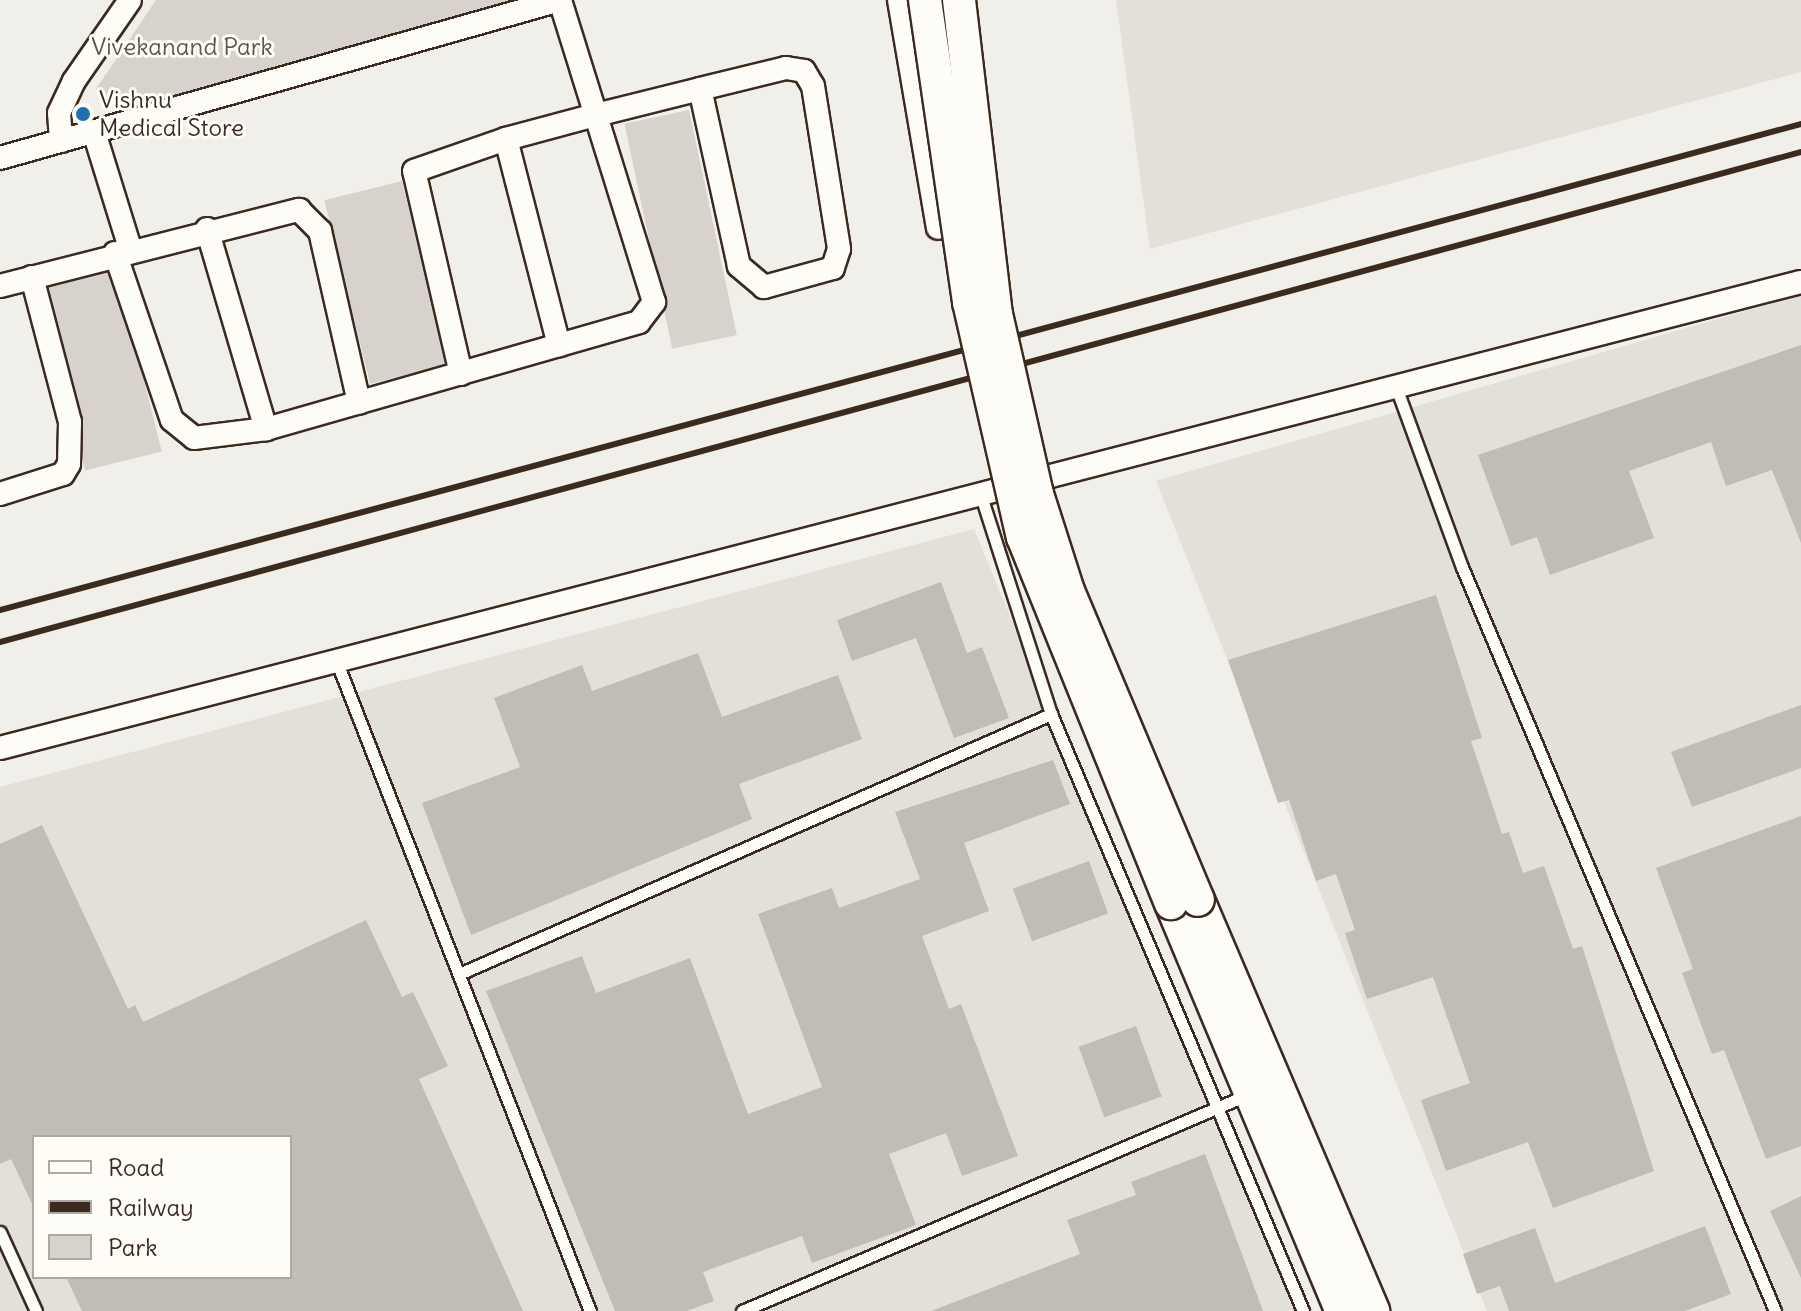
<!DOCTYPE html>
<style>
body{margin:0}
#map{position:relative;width:1801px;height:1311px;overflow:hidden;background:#f1efea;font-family:Delius,sans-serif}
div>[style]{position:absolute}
.built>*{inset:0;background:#e3e0da}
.green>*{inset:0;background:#d7d2cc;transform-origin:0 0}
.building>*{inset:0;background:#c1bcb4;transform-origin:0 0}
.roads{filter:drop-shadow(2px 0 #3b2a1e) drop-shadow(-2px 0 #3b2a1e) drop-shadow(0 2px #3b2a1e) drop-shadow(0 -2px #3b2a1e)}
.lane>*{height:11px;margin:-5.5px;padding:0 5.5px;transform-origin:5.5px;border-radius:5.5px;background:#fdfcf7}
.street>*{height:22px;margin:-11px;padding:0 11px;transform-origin:11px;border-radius:11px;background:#fdfcf7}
.secondary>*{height:32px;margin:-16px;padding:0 16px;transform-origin:16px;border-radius:16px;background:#fdfcf7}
.rail>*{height:6px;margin:-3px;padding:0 3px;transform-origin:3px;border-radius:3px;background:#3b2a1e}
.bridges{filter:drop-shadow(2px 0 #3b2a1e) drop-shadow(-2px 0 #3b2a1e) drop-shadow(0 2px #3b2a1e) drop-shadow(0 -2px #3b2a1e)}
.secondary-bridge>*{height:32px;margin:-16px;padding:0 16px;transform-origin:16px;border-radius:16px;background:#fdfcf7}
.dots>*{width:22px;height:22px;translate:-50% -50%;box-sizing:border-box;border:4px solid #fdfcf7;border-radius:50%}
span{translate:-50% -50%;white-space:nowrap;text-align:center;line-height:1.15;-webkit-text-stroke:6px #fdfcf7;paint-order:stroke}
.park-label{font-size:24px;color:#62544a}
.poi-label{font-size:24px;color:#3b2a1e}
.left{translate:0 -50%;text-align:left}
.legend{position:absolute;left:32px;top:1135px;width:260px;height:144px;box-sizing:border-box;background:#fdfcf7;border:2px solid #afa8a0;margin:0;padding:10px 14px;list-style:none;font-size:24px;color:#3b2a1e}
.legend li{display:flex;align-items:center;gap:16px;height:40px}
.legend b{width:40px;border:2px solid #afa8a0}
</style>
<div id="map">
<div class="built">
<div style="clip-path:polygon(1116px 0,1801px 0,1801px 72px,1150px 249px)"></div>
<div style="clip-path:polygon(1801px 295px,1801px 1311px,1487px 1311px,1156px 481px)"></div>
<div style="clip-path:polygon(evenodd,974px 529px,1298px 1311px,0 1311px,0 787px,974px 529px,34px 1137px,290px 1137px,290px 1277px,34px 1277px,34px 1137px)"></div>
</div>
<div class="green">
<div style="clip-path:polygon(156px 0,506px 0,507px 6px,127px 112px,96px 89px)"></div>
<div style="left:689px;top:110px;width:230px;height:66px;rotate:78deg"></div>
<div style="left:402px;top:181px;width:189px;height:80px;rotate:76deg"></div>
<div style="left:116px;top:268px;width:189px;height:79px;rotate:76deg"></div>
</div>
<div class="building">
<div style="clip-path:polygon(1801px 345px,1801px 543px,1772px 470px,1726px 486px,1711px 442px,1629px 471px,1654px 538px,1550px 575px,1537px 537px,1511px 546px,1478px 455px)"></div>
<div style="clip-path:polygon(941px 582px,967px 653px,982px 647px,1009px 718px,954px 738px,916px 638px,852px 661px,837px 620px)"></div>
<div style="clip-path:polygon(1436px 595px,1482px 738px,1471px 741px,1502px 834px,1509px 832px,1523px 873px,1544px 866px,1573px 949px,1582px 946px,1654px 1171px,1553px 1208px,1528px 1142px,1446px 1171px,1421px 1100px,1470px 1083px,1433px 977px,1367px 999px,1345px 933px,1355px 930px,1336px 874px,1316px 881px,1289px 800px,1278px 803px,1228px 660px)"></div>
<div style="clip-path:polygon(698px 653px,722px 717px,838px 675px,862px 739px,739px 784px,752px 819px,471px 935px,422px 803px,520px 767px,494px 698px,582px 665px,592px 691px)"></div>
<div style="clip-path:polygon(1801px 705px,1801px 768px,1692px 807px,1671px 752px)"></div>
<div style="clip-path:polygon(1053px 760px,1070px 804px,964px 843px,989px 911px,922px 936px,949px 1009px,961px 1004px,1018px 1156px,962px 1176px,946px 1133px,889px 1154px,916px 1225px,812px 1263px,802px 1236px,703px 1272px,714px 1301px,687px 1311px,615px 1311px,486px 991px,582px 956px,596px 993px,690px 958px,748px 1114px,822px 1087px,758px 914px,832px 888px,839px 908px,920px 879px,895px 812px)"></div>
<div style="clip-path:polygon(1801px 816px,1801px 1146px,1766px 1159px,1724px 1050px,1712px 1054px,1682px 973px,1693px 969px,1656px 868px)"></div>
<div style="clip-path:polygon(42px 825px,128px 1009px,135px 1005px,143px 1022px,366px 920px,402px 997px,413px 992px,448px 1066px,419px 1079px,523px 1311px,82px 1311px,66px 1277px,290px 1277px,290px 1137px,34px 1137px,34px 1208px,11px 1159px,0 1164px,0 844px)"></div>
<div style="left:1089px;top:861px;width:56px;height:81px;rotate:70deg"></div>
<div style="left:1136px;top:1026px;width:75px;height:61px;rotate:70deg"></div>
<div style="clip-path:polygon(1205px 1154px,1263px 1311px,931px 1311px,1080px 1254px,1067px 1220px,1136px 1195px,1131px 1182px)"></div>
<div style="clip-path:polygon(1801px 1196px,1801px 1278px,1770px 1211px)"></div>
<div style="clip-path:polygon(1705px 1226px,1731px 1294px,1685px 1311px,1509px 1311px,1500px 1286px,1477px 1294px,1463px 1254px,1535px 1228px,1555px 1283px)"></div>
</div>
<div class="roads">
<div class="lane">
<div style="left:1396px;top:387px;width:192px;rotate:69.9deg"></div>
<div style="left:1462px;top:567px;width:807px;rotate:67.18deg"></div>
<div style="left:336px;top:660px;width:699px;rotate:68.69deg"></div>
<div style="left:1051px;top:714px;width:648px;rotate:67.11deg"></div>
<div style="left:459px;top:974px;width:647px;rotate:-23.71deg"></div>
<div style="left:1051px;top:714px;width:232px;rotate:-107.8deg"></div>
<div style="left:0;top:1232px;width:87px;rotate:65.5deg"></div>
<div style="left:742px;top:1311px;width:551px;rotate:-23.17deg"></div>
</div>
<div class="street">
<div style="left:899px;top:0;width:231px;rotate:80.3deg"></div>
<div style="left:94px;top:132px;width:121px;rotate:72.8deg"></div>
<div style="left:506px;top:139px;width:213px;rotate:75.6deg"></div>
<div style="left:61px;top:141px;width:28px;rotate:-94deg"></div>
<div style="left:59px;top:113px;width:35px;rotate:-65deg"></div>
<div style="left:74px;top:81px;width:98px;rotate:-55.3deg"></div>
<div style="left:0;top:158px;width:582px;rotate:-15.76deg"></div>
<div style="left:207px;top:229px;width:209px;rotate:73.6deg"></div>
<div style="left:115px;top:253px;width:176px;rotate:71.2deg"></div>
<div style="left:172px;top:420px;width:28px;rotate:39deg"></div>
<div style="left:194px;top:438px;width:73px;rotate:-7.1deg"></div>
<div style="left:266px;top:429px;width:388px;rotate:-16deg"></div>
<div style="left:639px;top:322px;width:25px;rotate:-53deg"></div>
<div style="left:654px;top:302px;width:316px;rotate:-107.3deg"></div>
<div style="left:0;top:286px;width:309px;rotate:-14.3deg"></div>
<div style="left:299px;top:210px;width:30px;rotate:45deg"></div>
<div style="left:320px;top:231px;width:176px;rotate:77.2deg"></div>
<div style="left:461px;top:374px;width:208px;rotate:-103deg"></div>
<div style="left:414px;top:171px;width:97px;rotate:-19.2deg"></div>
<div style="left:506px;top:139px;width:89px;rotate:-15deg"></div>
<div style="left:592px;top:116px;width:111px;rotate:-14deg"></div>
<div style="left:700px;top:89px;width:89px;rotate:-13.7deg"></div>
<div style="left:786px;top:68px;width:18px;rotate:9deg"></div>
<div style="left:804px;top:71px;width:17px;rotate:59deg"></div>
<div style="left:813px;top:86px;width:165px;rotate:80.9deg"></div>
<div style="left:839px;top:249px;width:20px;rotate:108deg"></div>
<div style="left:833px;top:268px;width:72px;rotate:164.6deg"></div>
<div style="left:764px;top:287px;width:33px;rotate:-140deg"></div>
<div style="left:739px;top:266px;width:181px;rotate:-102.4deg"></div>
<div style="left:0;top:494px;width:66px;rotate:-17.6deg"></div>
<div style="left:63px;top:474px;width:12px;rotate:-59deg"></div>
<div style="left:69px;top:464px;width:42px;rotate:-88.6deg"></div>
<div style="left:70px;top:422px;width:150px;rotate:-104.7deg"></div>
<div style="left:0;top:748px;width:1860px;rotate:-14.51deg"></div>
</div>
<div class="secondary">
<div style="left:1198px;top:900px;width:447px;rotate:66.9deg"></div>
<div style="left:1171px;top:903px;width:442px;rotate:67.3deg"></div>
</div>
</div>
<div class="rail">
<div style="left:0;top:610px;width:1865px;rotate:-15.1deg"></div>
<div style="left:0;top:642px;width:1866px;rotate:-15.22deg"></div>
</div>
<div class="bridges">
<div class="secondary-bridge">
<div style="left:925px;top:0;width:305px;rotate:81.7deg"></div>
<div style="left:969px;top:302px;width:241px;rotate:77.1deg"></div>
<div style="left:1023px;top:537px;width:395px;rotate:68deg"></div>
<div style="left:959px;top:0;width:316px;rotate:83.3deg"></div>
<div style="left:996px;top:314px;width:185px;rotate:77.2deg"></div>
<div style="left:1037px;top:494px;width:102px;rotate:72.3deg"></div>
<div style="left:1068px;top:591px;width:335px;rotate:67.2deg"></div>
</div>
</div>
<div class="dots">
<div style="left:83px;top:114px;background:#1f6fb2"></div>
</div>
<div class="park-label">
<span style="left:182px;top:47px">Vivekanand Park</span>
</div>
<div class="poi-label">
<span class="left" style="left:99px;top:114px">Vishnu<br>Medical Store</span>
</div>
<ul class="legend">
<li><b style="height:10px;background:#fdfcf7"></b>Road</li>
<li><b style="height:10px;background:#3b2a1e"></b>Railway</li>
<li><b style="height:22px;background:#d7d2cc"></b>Park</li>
</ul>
</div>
